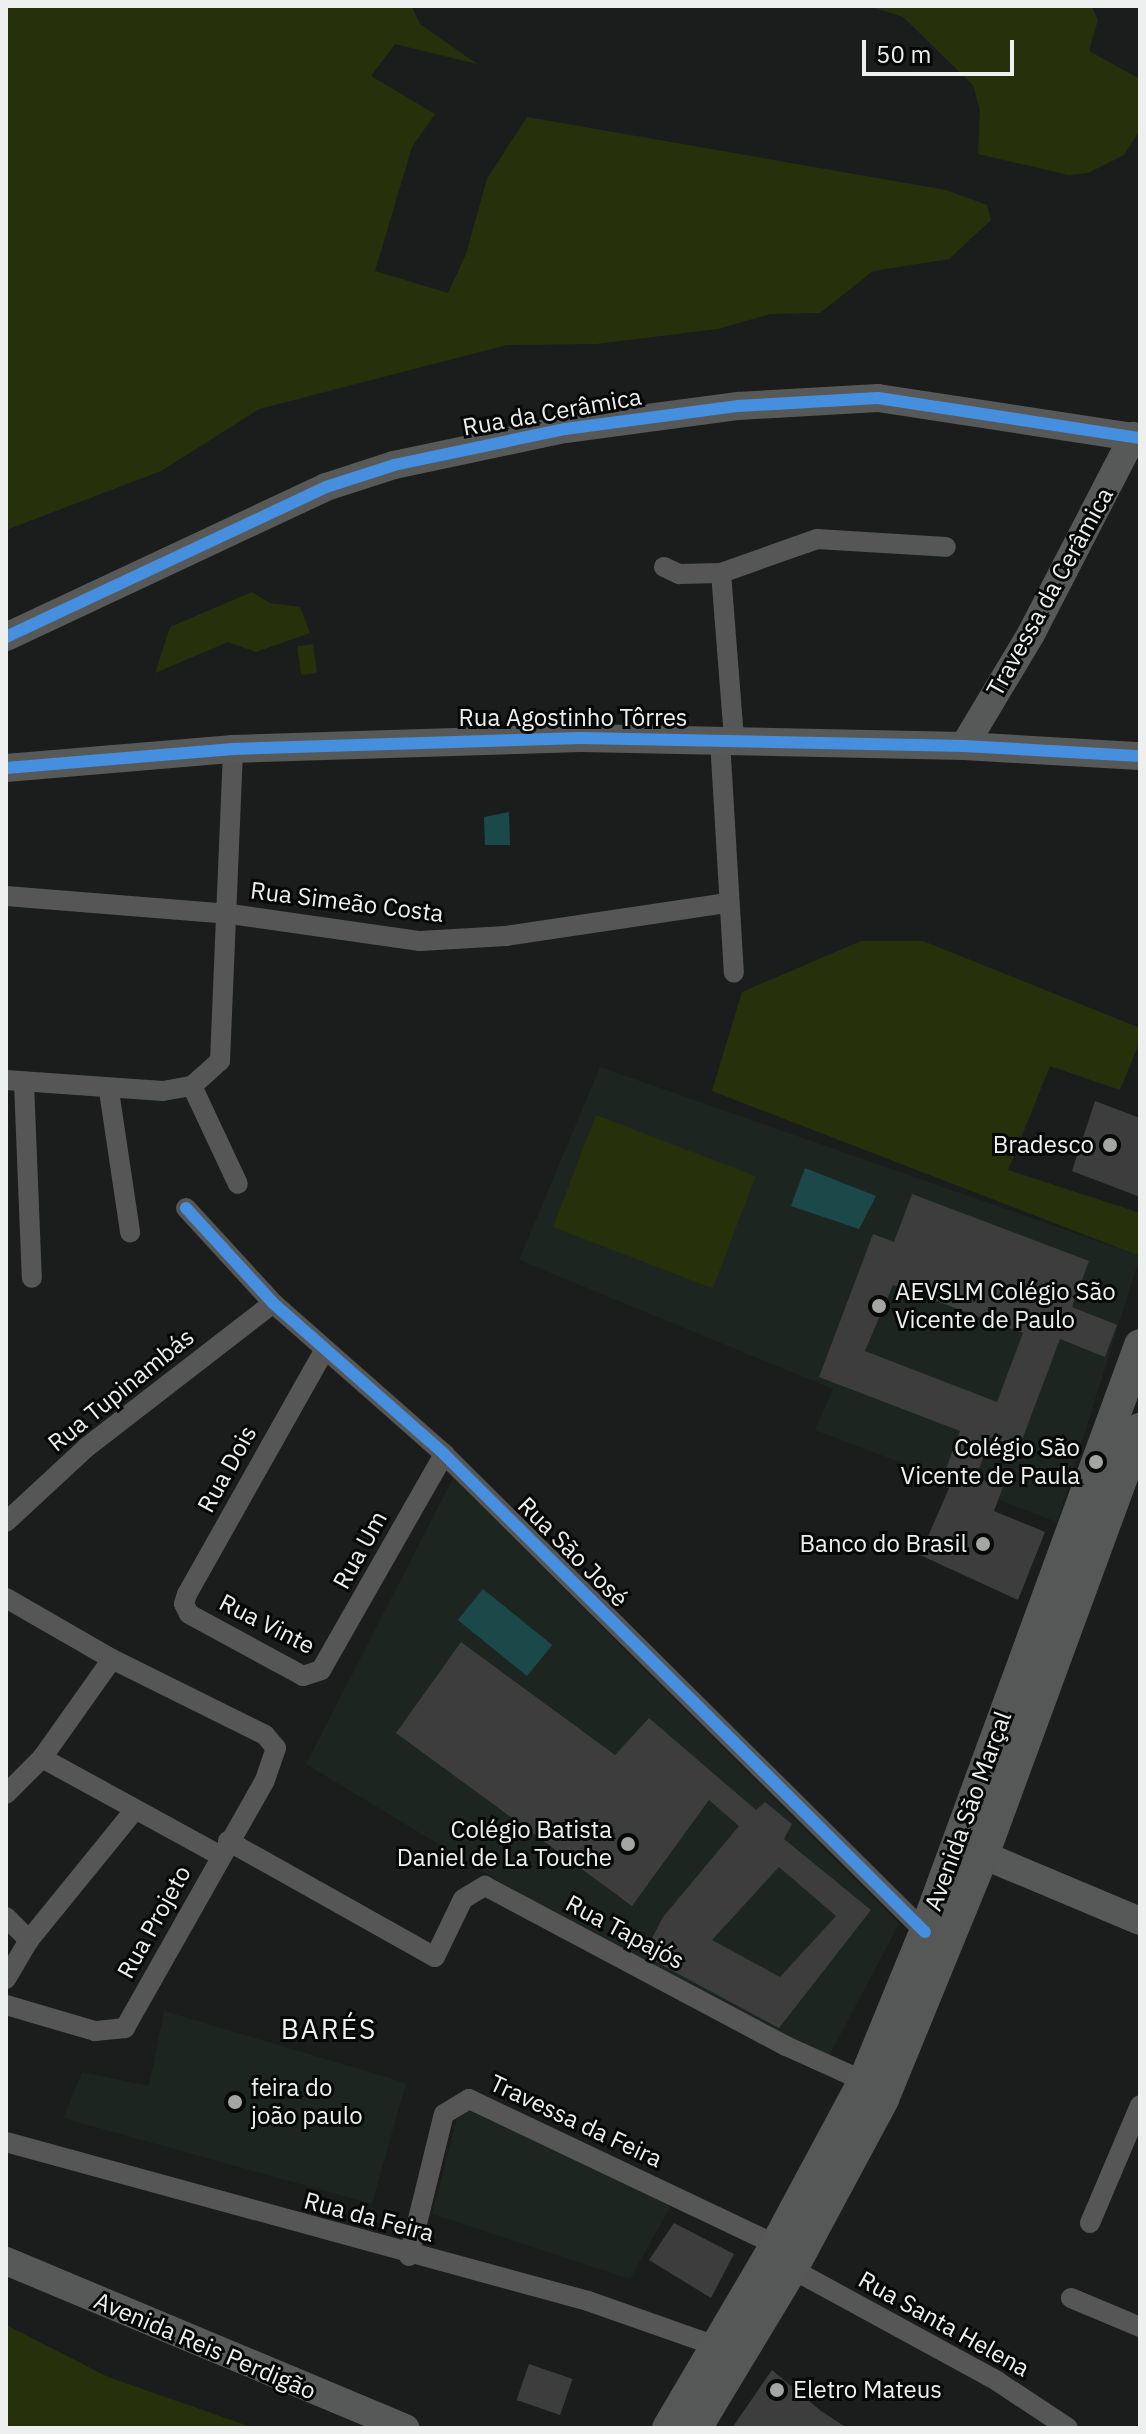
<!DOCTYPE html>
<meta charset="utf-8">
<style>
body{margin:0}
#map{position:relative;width:1146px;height:2434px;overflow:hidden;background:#1b1d1c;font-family:"IBM Plex Sans",sans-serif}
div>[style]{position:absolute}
.built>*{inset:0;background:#1c2520}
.green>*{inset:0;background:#26310c;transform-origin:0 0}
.water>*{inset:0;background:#1b494a;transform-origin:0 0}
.building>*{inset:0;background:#3c3d3c;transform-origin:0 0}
.street>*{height:20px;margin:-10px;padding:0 10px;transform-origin:10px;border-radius:10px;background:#565656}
.secondary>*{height:28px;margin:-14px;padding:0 14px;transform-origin:14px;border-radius:14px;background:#575958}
.primary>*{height:32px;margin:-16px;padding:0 16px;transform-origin:16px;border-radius:16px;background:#565858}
.cycleway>*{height:12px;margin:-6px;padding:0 6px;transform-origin:6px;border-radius:6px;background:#468fdf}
.dots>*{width:22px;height:22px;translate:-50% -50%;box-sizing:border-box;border:4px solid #060807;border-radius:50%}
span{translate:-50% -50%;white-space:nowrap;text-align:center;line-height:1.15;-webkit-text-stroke:6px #060807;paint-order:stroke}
.street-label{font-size:24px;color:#edf0ee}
.poi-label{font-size:24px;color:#edf0ee}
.right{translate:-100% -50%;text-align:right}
.left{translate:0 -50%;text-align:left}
.quarter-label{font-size:28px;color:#edf0ee;letter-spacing:2px}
.frame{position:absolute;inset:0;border:8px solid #edf0ee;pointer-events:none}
.scale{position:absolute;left:862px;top:40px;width:152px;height:36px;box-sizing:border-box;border:4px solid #edf0ee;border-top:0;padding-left:10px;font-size:24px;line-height:28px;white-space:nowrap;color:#edf0ee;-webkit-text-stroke:6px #060807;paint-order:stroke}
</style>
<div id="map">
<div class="built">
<div style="clip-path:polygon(600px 1067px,1140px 1256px,1057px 1522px,815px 1430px,833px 1389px,519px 1260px)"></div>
<div style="clip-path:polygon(453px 1478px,899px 1924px,828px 2058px,619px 1954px,306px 1764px)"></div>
<div style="clip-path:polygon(164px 2011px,406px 2083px,372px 2204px,63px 2118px,82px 2072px,149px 2086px)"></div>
<div style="clip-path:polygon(460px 2107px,673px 2202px,630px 2279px,432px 2214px)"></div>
</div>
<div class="green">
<div style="clip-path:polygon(6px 6px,412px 7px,420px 24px,477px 64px,395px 44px,371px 76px,435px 114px,412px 147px,375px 271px,448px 293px,466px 254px,487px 179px,527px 117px,946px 190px,987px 205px,991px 220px,949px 259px,873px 271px,820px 313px,770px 314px,717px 329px,596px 344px,507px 345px,259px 409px,161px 471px,6px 530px)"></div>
<div style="clip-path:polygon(869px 6px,1092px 7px,1098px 20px,1089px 51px,1138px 78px,1140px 130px,1124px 155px,1088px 173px,1069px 175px,978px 154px,980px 110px,973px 85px,903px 17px)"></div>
<div style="clip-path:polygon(252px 592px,270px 603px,300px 607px,310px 633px,256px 652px,228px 642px,155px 673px,170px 627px)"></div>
<div style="left:313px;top:644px;width:29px;height:16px;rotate:82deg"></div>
<div style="clip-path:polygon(861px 941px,923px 941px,1140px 1028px,1140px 1041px,1120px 1090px,1050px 1066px,1008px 1170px,1140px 1213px,1140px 1256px,712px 1091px,742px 992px)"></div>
<div style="left:596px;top:1115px;width:171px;height:120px;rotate:21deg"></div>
<div style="clip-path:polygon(6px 2325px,108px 2377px,254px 2428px,6px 2428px)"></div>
</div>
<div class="water">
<div style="clip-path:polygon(509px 812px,510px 845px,485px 845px,484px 817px)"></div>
<div style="clip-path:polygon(805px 1168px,876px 1196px,859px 1229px,791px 1206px)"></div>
<div style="left:483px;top:1589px;width:89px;height:40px;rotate:39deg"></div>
</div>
<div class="building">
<div style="clip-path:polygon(1095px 1101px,1140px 1118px,1140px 1197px,1072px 1171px)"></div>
<div style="clip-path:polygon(evenodd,912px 1194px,1089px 1261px,1072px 1307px,1117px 1325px,1105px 1357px,1060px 1339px,1019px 1448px,991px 1437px,976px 1477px,1003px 1487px,994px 1511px,1045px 1532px,1018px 1600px,920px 1555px,949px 1488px,940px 1485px,960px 1431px,819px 1377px,873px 1234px,894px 1242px,912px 1194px,893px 1285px,1023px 1333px,997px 1402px,865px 1351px,893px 1285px)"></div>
<div style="clip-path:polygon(evenodd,461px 1642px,615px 1755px,649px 1718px,756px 1810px,765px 1802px,792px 1824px,784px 1839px,871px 1910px,779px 2028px,643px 1955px,663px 1917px,739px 1826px,709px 1800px,632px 1906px,396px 1733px,461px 1642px,779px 1867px,836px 1916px,780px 1977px,712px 1940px,779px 1867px)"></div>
<div style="clip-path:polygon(674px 2223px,734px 2254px,711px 2298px,649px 2260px)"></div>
<div style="left:529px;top:2364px;width:46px;height:38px;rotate:19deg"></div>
<div style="clip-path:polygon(772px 2370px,821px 2411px,847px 2428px,732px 2428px)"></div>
</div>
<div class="street">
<div style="left:664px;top:567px;width:17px;rotate:25deg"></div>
<div style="left:679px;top:574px;width:42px;rotate:-1.4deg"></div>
<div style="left:721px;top:573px;width:102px;rotate:-19.5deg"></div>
<div style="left:817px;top:539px;width:129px;rotate:3.5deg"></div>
<div style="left:721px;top:573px;width:168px;rotate:85.5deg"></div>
<div style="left:720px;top:740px;width:233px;rotate:86.6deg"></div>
<div style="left:6px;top:896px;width:225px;rotate:4.6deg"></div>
<div style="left:230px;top:914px;width:192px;rotate:8.1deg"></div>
<div style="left:420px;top:941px;width:86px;rotate:-3.3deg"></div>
<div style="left:506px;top:936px;width:224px;rotate:-8.5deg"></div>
<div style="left:6px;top:1080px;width:157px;rotate:4deg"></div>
<div style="left:163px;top:1091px;width:29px;rotate:-10deg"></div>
<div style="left:192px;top:1086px;width:38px;rotate:-42deg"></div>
<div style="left:220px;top:1061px;width:312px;rotate:-87.6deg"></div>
<div style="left:24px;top:1083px;width:195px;rotate:87.7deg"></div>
<div style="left:192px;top:1086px;width:108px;rotate:64.9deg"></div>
<div style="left:109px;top:1091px;width:143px;rotate:81.5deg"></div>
<div style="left:186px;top:1208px;width:129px;rotate:47.5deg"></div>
<div style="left:273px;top:1303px;width:228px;rotate:41.4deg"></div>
<div style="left:444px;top:1454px;width:678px;rotate:44.82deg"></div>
<div style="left:324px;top:1351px;width:279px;rotate:119.4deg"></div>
<div style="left:187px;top:1594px;width:10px;rotate:107deg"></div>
<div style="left:184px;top:1604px;width:11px;rotate:63deg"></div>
<div style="left:189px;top:1614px;width:130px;rotate:28.5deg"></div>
<div style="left:303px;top:1676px;width:19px;rotate:-18deg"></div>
<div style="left:321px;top:1670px;width:249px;rotate:-60.3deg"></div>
<div style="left:6px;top:1522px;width:110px;rotate:-42.8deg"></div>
<div style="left:87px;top:1447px;width:235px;rotate:-37.7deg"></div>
<div style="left:6px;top:1598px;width:122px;rotate:29.9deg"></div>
<div style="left:112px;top:1659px;width:171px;rotate:26.4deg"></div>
<div style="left:265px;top:1735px;width:17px;rotate:50deg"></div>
<div style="left:276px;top:1748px;width:36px;rotate:109deg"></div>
<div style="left:264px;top:1782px;width:283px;rotate:119.5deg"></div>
<div style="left:125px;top:2028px;width:30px;rotate:174deg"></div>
<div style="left:95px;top:2031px;width:93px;rotate:-163.7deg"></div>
<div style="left:42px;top:1758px;width:204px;rotate:28.7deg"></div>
<div style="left:6px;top:1794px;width:51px;rotate:-45deg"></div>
<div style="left:42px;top:1758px;width:121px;rotate:-54.7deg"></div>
<div style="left:228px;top:1841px;width:237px;rotate:29.3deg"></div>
<div style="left:435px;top:1957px;width:64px;rotate:-64.2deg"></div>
<div style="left:463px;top:1899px;width:26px;rotate:-31deg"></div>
<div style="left:485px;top:1886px;width:341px;rotate:28deg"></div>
<div style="left:786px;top:2046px;width:85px;rotate:24.2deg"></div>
<div style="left:6px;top:1917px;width:33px;rotate:45deg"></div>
<div style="left:6px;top:1979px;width:45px;rotate:-59.5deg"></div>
<div style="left:29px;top:1940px;width:166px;rotate:-50.9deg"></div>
<div style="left:6px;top:2142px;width:603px;rotate:15.28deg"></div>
<div style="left:588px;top:2301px;width:136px;rotate:19.4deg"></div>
<div style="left:1090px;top:2223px;width:128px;rotate:-67deg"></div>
<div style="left:409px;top:2256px;width:146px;rotate:-76.2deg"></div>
<div style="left:444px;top:2114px;width:29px;rotate:-31deg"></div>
<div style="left:469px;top:2099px;width:340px;rotate:25.4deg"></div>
<div style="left:792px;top:2269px;width:234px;rotate:28.6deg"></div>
<div style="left:997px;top:2381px;width:85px;rotate:33.5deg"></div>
<div style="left:1071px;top:2298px;width:75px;rotate:22.8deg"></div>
</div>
<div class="secondary">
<div style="left:6px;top:637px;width:353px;rotate:-25.1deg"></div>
<div style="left:326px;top:487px;width:71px;rotate:-17.9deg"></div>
<div style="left:394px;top:465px;width:175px;rotate:-11.9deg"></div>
<div style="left:565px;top:429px;width:175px;rotate:-7.6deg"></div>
<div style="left:738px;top:406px;width:140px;rotate:-3.3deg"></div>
<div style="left:878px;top:398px;width:265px;rotate:8.7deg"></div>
<div style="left:964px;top:746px;width:131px;rotate:-59.1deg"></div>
<div style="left:1031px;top:634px;width:223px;rotate:-62.7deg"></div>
<div style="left:6px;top:768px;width:228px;rotate:-4.8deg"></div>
<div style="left:233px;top:749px;width:348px;rotate:-1.8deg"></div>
<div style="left:581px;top:738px;width:383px;rotate:1.2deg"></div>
<div style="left:964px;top:746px;width:176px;rotate:3.3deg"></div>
<div style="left:983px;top:1855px;width:170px;rotate:22.8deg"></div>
<div style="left:6px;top:2261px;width:433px;rotate:22.7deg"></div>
</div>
<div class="primary">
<div style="left:668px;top:2428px;width:212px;rotate:-59.5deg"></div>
<div style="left:776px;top:2245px;width:186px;rotate:-61.8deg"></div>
<div style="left:864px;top:2081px;width:161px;rotate:-67.7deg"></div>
<div style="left:925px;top:1932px;width:625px;rotate:-69.88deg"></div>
<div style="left:696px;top:2428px;width:186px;rotate:-58.9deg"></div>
<div style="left:792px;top:2269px;width:193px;rotate:-61.8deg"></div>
<div style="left:883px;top:2099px;width:264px;rotate:-67.7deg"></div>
<div style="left:983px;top:1855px;width:454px;rotate:-69.8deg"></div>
</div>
<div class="cycleway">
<div style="left:6px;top:637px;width:353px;rotate:-25.1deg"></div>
<div style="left:326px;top:487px;width:71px;rotate:-17.9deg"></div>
<div style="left:394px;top:465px;width:175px;rotate:-11.9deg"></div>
<div style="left:565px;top:429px;width:175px;rotate:-7.6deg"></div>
<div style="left:738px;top:406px;width:140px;rotate:-3.3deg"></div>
<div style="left:878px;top:398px;width:265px;rotate:8.7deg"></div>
<div style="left:6px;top:768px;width:228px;rotate:-4.8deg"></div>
<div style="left:233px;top:749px;width:348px;rotate:-1.8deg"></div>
<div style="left:581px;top:738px;width:383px;rotate:1.2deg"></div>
<div style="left:964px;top:746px;width:176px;rotate:3.3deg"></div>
<div style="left:186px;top:1208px;width:129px;rotate:47.5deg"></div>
<div style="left:273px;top:1303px;width:228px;rotate:41.4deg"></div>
<div style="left:444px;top:1454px;width:678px;rotate:44.82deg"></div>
</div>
<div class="dots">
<div style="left:1110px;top:1145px;background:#a4a6a4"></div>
<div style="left:879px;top:1306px;background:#a4a6a4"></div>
<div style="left:1096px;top:1462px;background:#a4a6a4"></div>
<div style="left:983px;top:1544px;background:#a4a6a4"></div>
<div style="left:628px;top:1844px;background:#a4a6a4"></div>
<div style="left:235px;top:2102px;background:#a4a6a4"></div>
<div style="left:777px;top:2390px;background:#a4a6a4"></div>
</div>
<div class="street-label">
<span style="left:552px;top:412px;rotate:-10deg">Rua da Cerâmica</span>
<span style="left:1050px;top:592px;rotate:-61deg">Travessa da Cerâmica</span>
<span style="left:573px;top:718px">Rua Agostinho Tôrres</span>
<span style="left:347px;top:902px;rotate:7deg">Rua Simeão Costa</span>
<span style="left:121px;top:1390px;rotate:-39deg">Rua Tupinambás</span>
<span style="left:227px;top:1469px;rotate:-61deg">Rua Dois</span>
<span style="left:360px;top:1550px;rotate:-61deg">Rua Um</span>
<span style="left:573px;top:1552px;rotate:45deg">Rua São José</span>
<span style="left:267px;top:1624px;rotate:27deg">Rua Vinte</span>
<span style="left:968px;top:1811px;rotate:-70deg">Avenida São Marçal</span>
<span style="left:154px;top:1922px;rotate:-61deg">Rua Projeto</span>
<span style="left:625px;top:1932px;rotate:28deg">Rua Tapajós</span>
<span style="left:576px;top:2121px;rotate:25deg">Travessa da Feira</span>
<span style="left:369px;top:2217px;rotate:15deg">Rua da Feira</span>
<span style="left:944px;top:2324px;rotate:29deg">Rua Santa Helena</span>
<span style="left:205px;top:2346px;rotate:23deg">Avenida Reis Perdigão</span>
</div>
<div class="poi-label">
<span class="right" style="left:1094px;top:1145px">Bradesco</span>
<span class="left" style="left:895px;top:1306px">AEVSLM Colégio São<br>Vicente de Paulo</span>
<span class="right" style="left:1080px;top:1462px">Colégio São<br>Vicente de Paula</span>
<span class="right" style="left:967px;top:1544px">Banco do Brasil</span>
<span class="right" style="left:612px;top:1844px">Colégio Batista<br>Daniel de La Touche</span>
<span class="left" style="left:251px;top:2102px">feira do<br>joão paulo</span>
<span class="left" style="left:793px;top:2390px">Eletro Mateus</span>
</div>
<div class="quarter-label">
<span style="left:329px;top:2029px">BARÉS</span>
</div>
<div class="frame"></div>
<div class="scale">50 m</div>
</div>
